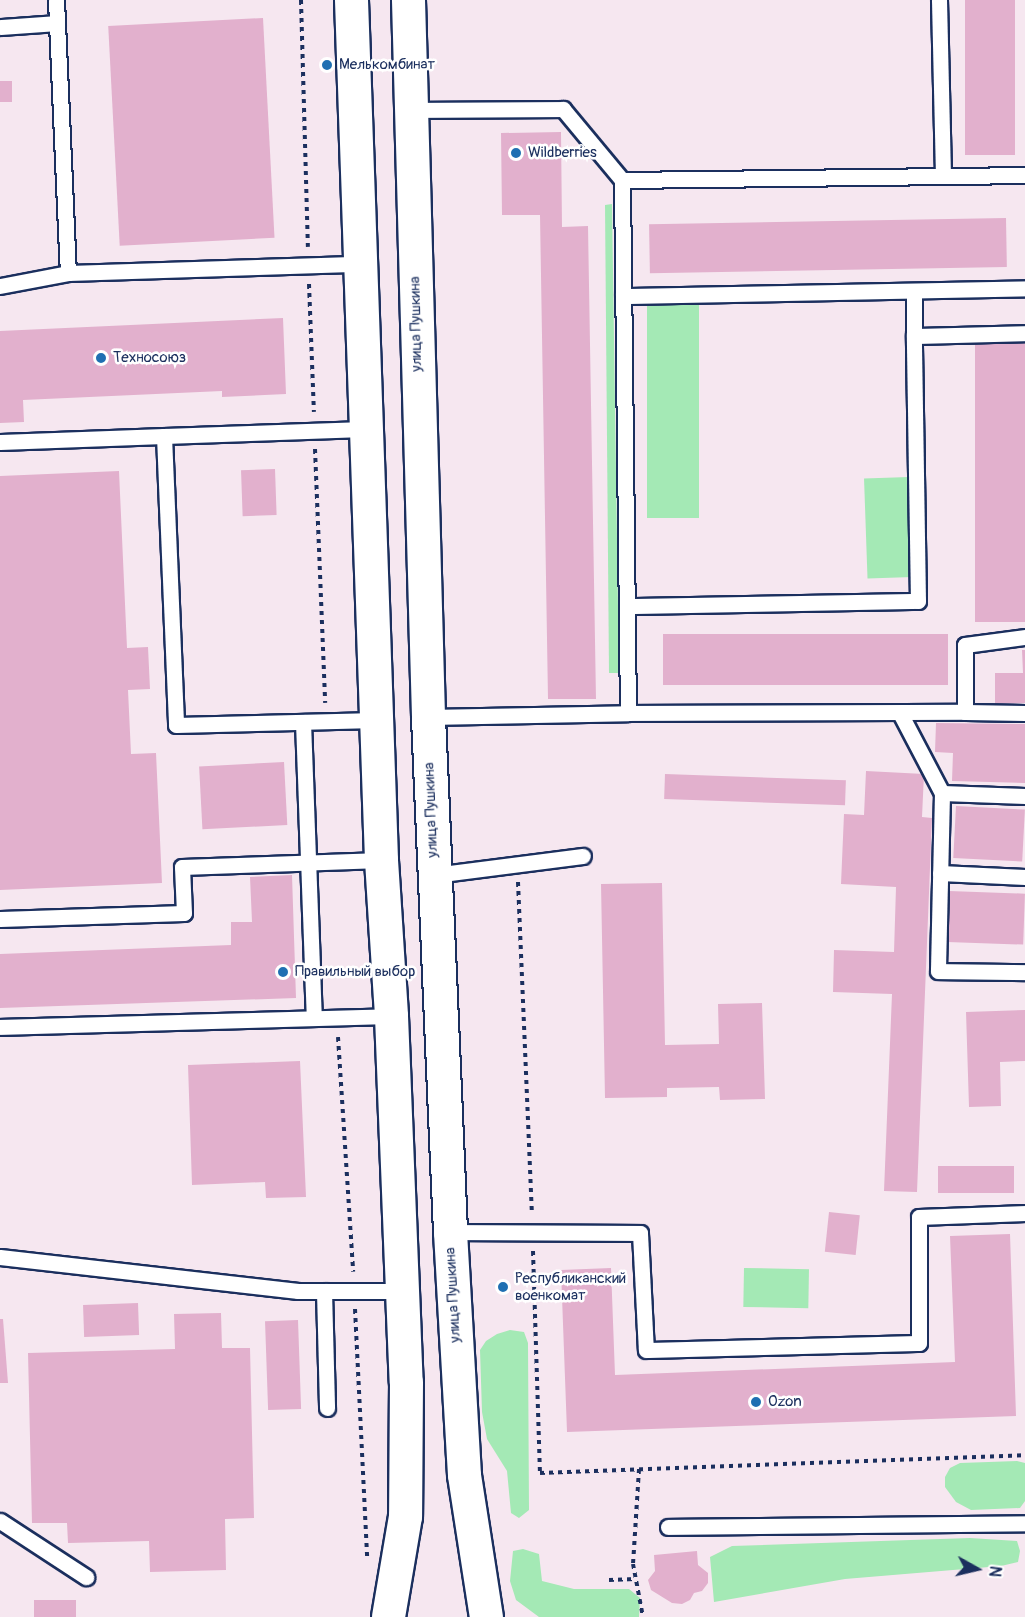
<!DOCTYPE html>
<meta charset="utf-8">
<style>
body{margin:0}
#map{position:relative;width:1025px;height:1617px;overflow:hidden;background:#f6e7f0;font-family:Pangolin,sans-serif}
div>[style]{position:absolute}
.green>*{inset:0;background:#a4e9b5;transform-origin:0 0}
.building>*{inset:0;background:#e2b0cd;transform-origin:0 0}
.path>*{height:4px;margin-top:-2px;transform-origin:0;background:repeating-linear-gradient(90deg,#1b2f5e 0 4.5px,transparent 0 9px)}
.roads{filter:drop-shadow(2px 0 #1b2f5e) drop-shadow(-2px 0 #1b2f5e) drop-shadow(0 2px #1b2f5e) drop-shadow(0 -2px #1b2f5e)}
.lane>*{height:15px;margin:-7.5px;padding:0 7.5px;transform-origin:7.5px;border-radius:7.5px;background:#fff}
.primary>*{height:33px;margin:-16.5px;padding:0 16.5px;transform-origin:16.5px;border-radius:16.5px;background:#fff}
.dots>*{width:16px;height:16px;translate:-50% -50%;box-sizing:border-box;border:3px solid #fff;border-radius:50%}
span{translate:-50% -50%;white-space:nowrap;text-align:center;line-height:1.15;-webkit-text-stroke:5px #fff;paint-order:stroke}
.poi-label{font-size:15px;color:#1b2f5e}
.left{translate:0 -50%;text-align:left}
.street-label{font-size:15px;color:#1b2f5e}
.north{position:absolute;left:947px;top:1539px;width:60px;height:60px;-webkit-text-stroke:4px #fff;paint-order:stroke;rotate:98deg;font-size:16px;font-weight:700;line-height:24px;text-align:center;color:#1b2f5e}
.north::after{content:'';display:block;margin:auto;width:21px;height:27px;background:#1b2f5e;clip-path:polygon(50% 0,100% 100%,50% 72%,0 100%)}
</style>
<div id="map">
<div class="green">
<div style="clip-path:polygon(612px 204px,619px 673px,609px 673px,605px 205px)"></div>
<div style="left:699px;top:302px;width:216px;height:52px;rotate:90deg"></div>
<div style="left:909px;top:477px;width:100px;height:45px;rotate:88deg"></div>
<div style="left:744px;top:1268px;width:65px;height:39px;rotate:1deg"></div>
<div style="clip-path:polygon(510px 1330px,524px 1332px,528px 1343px,529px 1510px,519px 1518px,511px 1513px,507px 1471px,487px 1439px,482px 1412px,480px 1350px,486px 1341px,497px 1334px)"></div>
<div style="clip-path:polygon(1017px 1461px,1025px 1463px,1025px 1501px,1020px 1508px,971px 1510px,956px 1502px,945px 1487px,945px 1477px,950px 1468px,960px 1463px)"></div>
<div style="clip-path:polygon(970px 1538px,1017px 1541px,1020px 1551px,1018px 1562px,1001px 1566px,845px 1579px,714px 1602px,710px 1557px,732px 1546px)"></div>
<div style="clip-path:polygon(523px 1549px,539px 1554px,542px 1581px,574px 1589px,629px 1589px,640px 1598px,639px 1617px,539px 1617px,516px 1600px,510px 1581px,513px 1551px)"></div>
</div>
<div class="building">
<div style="left:965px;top:0;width:50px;height:155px"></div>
<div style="left:263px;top:18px;width:220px;height:155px;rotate:87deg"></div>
<div style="left:0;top:81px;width:12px;height:21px"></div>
<div style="clip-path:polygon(561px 132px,562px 227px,588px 226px,596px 699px,548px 699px,540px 215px,502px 215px,501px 133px)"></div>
<div style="left:1006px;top:218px;width:49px;height:357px;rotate:89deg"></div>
<div style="clip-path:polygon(283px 318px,286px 394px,222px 397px,222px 391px,23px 400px,24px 422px,0 423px,0 331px)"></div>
<div style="left:1025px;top:343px;width:279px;height:50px;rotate:90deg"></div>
<div style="left:275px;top:469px;width:46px;height:34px;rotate:88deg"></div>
<div style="clip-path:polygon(119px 471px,127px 648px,148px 647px,150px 689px,128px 690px,131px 754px,156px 753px,162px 883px,0 890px,0 476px)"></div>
<div style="left:948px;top:634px;width:51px;height:285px;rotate:90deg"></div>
<div style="clip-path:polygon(1022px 650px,1025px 650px,1025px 703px,995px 704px,995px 673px,1023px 673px)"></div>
<div style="clip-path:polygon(936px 723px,1025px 724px,1025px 783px,952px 781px,953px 753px,935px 752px)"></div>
<div style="left:284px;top:762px;width:63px;height:85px;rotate:87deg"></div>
<div style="clip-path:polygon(866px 771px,924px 774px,922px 817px,932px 818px,917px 1192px,884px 1191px,892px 994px,833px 992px,834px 950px,894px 952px,896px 887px,841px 884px,844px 814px,864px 815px)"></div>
<div style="left:665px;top:774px;width:181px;height:25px;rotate:2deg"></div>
<div style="left:956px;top:806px;width:69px;height:52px;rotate:3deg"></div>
<div style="clip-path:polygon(292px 875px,296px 998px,0 1008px,0 954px,231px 945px,231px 922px,252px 922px,250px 877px)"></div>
<div style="clip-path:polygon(662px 883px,665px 1045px,719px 1044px,718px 1004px,762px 1003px,765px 1099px,720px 1100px,719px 1087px,667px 1088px,667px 1097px,605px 1098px,601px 884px)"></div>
<div style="left:949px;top:891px;width:76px;height:51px;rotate:2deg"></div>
<div style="clip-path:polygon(1025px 1010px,1025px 1061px,1000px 1062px,1001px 1106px,969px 1107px,966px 1012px)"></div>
<div style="clip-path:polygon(300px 1061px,306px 1197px,266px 1198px,265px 1182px,192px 1185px,188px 1065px)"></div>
<div style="left:938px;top:1166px;width:76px;height:27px"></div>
<div style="left:829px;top:1212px;width:31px;height:40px;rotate:6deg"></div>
<div style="clip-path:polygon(1010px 1234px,1016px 1416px,567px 1432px,561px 1270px,611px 1268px,615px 1375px,955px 1362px,950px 1236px)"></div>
<div style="left:138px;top:1303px;width:32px;height:55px;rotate:88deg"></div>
<div style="clip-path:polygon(221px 1313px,222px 1348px,250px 1348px,254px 1518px,225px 1519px,226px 1570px,150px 1572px,149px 1541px,68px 1543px,67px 1523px,32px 1523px,28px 1353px,175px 1349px,174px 1314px)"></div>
<div style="clip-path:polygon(0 1319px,3px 1319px,8px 1383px,0 1383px)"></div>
<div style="left:298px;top:1320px;width:89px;height:33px;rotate:88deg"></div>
<div style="clip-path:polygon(697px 1551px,698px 1565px,708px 1573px,708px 1583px,702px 1591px,694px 1593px,690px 1600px,682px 1604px,672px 1603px,651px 1590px,648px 1580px,655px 1571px,654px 1555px)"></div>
<div style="left:34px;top:1600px;width:42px;height:17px"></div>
</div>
<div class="path">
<div style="left:301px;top:0;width:247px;rotate:88.4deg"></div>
<div style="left:309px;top:284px;width:128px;rotate:87.8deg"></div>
<div style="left:315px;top:449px;width:254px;rotate:87.7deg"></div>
<div style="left:518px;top:882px;width:332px;rotate:87.6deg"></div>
<div style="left:338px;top:1037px;width:235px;rotate:86.3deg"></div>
<div style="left:533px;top:1251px;width:222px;rotate:88.2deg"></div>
<div style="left:540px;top:1473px;width:485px;rotate:-2.1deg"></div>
<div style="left:355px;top:1309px;width:248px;rotate:87.2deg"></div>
<div style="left:639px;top:1469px;width:95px;rotate:93.6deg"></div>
<div style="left:633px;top:1564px;width:54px;rotate:79.3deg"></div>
<div style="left:609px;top:1580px;width:27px;rotate:-2deg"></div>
</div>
<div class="roads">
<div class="lane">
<div style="left:56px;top:0;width:273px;rotate:87.5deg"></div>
<div style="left:68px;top:273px;width:292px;rotate:-1.8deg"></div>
<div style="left:939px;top:0;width:176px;rotate:88.7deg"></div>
<div style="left:0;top:27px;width:57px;rotate:-4deg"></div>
<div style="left:412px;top:110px;width:151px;rotate:-0.4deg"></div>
<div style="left:563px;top:109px;width:92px;rotate:50.3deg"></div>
<div style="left:622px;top:180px;width:403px;rotate:-0.7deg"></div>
<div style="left:622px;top:180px;width:533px;rotate:89.36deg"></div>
<div style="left:0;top:286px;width:69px;rotate:-10.8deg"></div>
<div style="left:914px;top:291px;width:45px;rotate:90deg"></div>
<div style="left:623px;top:296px;width:402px;rotate:-1.1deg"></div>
<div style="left:164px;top:436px;width:200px;rotate:-2deg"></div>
<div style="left:0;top:442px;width:164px;rotate:-2.1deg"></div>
<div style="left:164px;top:436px;width:289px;rotate:87.6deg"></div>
<div style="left:176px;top:725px;width:200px;rotate:-1.4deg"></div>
<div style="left:628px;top:606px;width:290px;rotate:-1deg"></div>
<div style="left:918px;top:601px;width:265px;rotate:-90.9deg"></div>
<div style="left:914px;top:336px;width:111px;rotate:-1.5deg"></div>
<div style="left:965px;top:712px;width:60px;rotate:1deg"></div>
<div style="left:900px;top:713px;width:90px;rotate:62.3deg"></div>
<div style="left:942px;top:793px;width:178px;rotate:91.3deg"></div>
<div style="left:938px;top:971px;width:87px;rotate:0.7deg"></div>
<div style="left:428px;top:717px;width:200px;rotate:-1.1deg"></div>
<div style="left:628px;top:713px;width:337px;rotate:-0.2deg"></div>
<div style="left:965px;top:712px;width:67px;rotate:-90deg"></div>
<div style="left:965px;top:645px;width:61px;rotate:-7.6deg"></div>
<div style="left:303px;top:722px;width:295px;rotate:87.9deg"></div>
<div style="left:942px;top:793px;width:83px;rotate:2.1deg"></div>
<div style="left:940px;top:873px;width:85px;rotate:2.7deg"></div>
<div style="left:434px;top:875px;width:150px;rotate:-7.3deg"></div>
<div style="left:0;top:919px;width:184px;rotate:-1.9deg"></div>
<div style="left:184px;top:913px;width:46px;rotate:-92.5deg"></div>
<div style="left:182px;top:867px;width:199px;rotate:-2deg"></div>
<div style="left:0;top:1027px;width:391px;rotate:-1.6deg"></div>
<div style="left:450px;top:1232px;width:190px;rotate:0.3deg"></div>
<div style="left:640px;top:1233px;width:117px;rotate:87.1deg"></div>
<div style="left:646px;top:1350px;width:273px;rotate:-1.5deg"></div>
<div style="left:919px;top:1343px;width:126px;rotate:-90deg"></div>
<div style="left:919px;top:1217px;width:106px;rotate:-2.2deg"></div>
<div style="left:0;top:1257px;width:300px;rotate:6.5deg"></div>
<div style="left:298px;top:1291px;width:106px"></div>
<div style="left:324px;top:1291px;width:117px;rotate:88.5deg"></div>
<div style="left:0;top:1521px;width:103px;rotate:33.1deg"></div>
<div style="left:668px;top:1527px;width:357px;rotate:-0.6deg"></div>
</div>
<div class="primary">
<div style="left:351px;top:0;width:861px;rotate:88deg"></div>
<div style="left:381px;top:860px;width:156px;rotate:86.3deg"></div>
<div style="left:391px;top:1016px;width:366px;rotate:87.7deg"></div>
<div style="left:406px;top:1382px;width:134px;rotate:90.4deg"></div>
<div style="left:405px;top:1516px;width:102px;rotate:99.6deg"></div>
<div style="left:408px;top:0;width:717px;rotate:88.4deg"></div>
<div style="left:428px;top:717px;width:515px;rotate:87.55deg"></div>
<div style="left:450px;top:1232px;width:243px;rotate:86.7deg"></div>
<div style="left:464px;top:1475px;width:144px;rotate:81.2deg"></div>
</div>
</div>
<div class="dots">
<div style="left:327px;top:65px;background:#1f6fb2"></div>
<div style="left:516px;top:153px;background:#1f6fb2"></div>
<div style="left:101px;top:358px;background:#1f6fb2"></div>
<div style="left:283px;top:972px;background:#1f6fb2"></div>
<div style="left:503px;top:1287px;background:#1f6fb2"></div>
<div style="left:756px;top:1402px;background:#1f6fb2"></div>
</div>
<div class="poi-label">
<span class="left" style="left:339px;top:65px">Мелькомбинат</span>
<span class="left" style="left:528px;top:153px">Wildberries</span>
<span class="left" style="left:113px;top:358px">Техносоюз</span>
<span class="left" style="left:295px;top:972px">Правильный выбор</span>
<span class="left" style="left:515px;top:1287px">Республиканский<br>военкомат</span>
<span class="left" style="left:768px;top:1402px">Ozon</span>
</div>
<div class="street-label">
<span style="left:416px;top:324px;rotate:-91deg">улица Пушкина</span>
<span style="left:431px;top:810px;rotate:-92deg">улица Пушкина</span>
<span style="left:453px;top:1295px;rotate:-93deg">улица Пушкина</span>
</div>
<div class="north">N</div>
</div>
